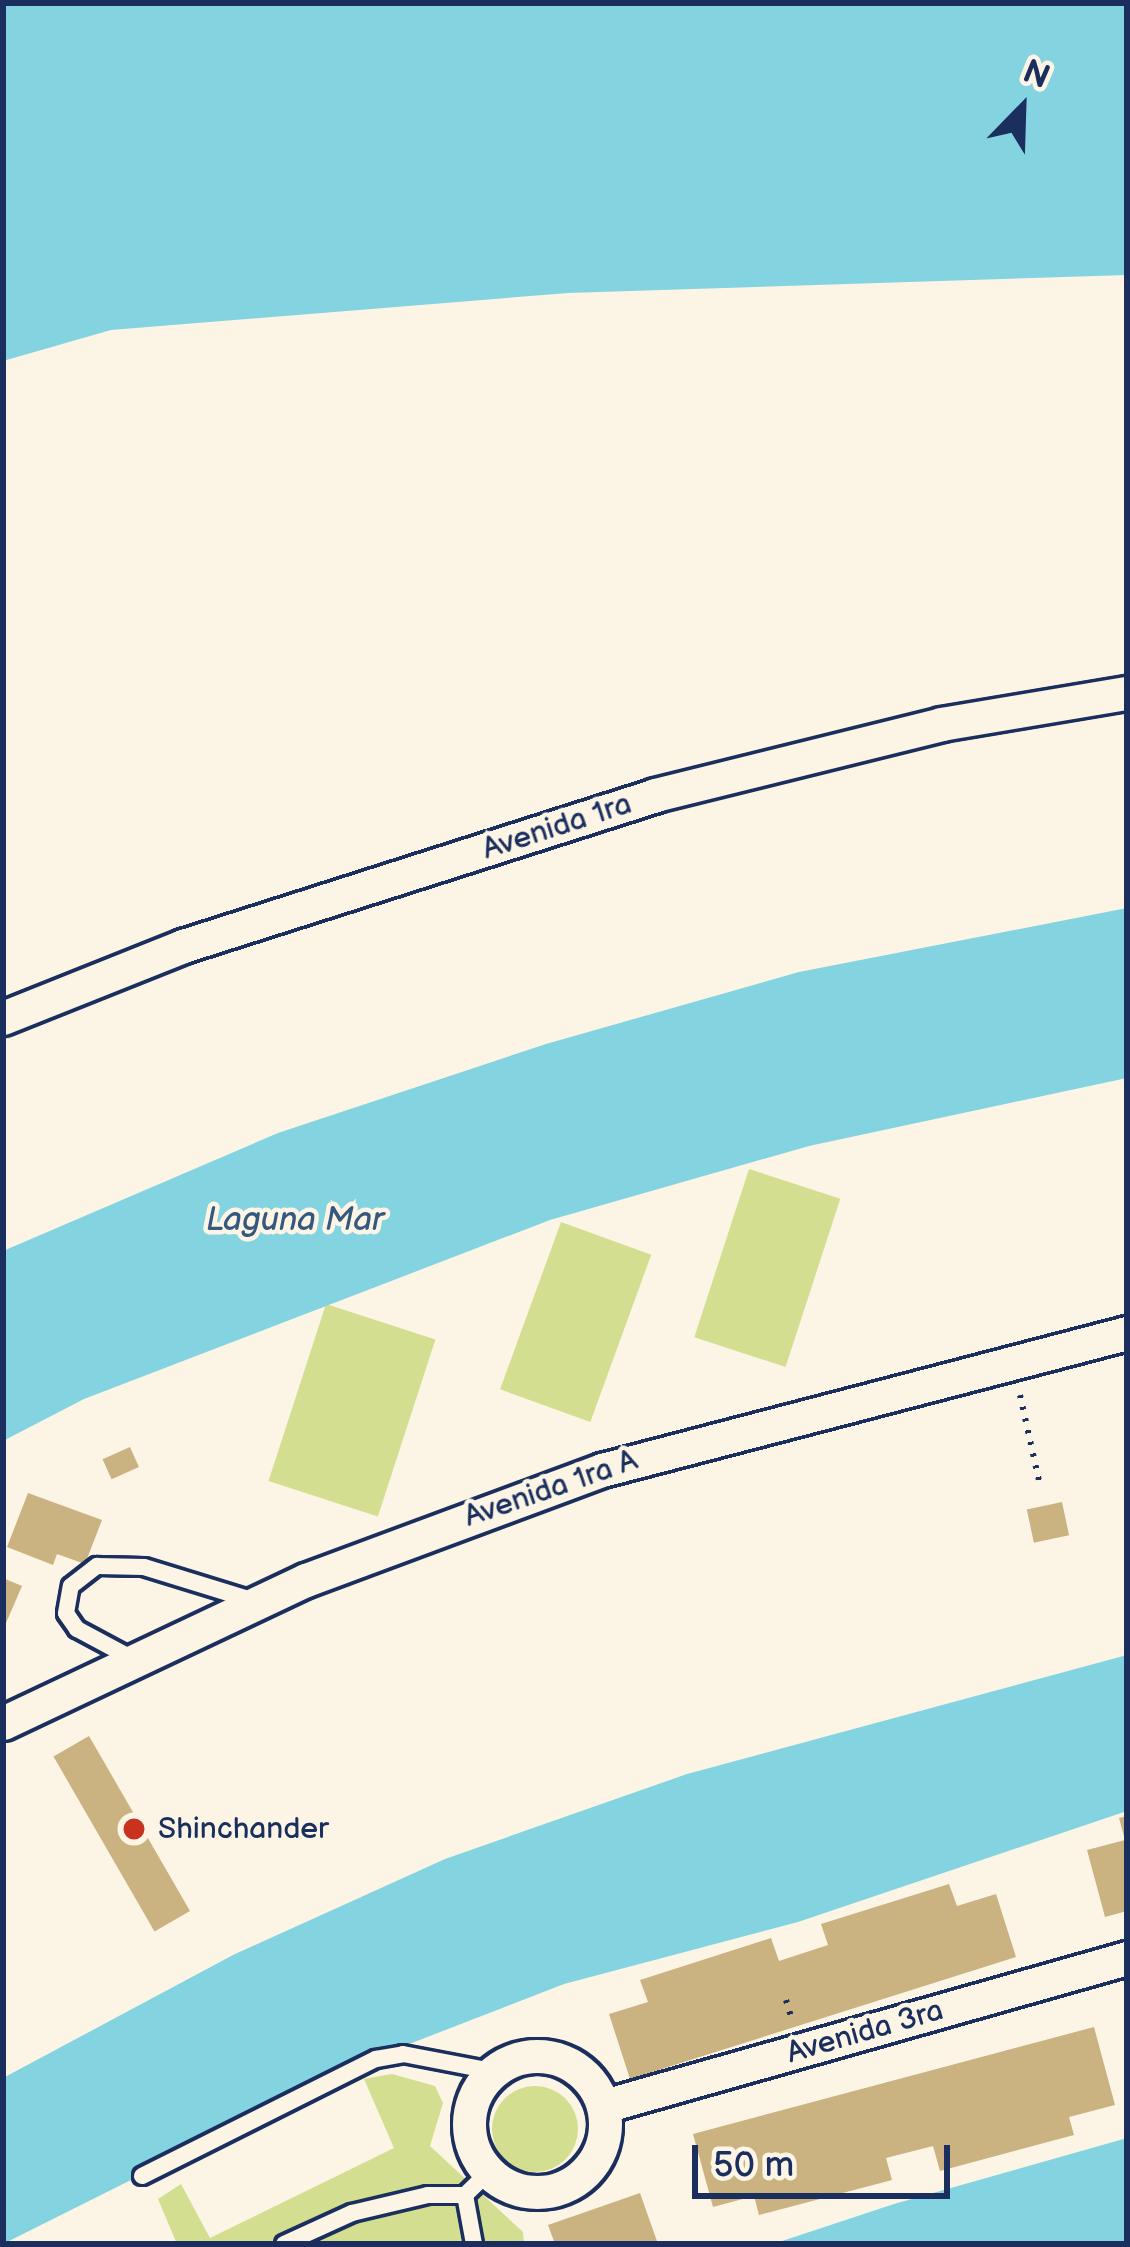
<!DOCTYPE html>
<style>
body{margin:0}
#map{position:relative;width:1130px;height:2247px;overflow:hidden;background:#fcf5e5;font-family:"Balsamiq Sans",sans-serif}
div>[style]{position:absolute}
.green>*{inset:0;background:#d3de91;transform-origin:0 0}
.round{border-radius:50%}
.water>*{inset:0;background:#84d3e1}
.building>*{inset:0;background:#cab281;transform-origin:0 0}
.path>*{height:6px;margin-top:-3px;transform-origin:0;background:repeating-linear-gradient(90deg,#1b2f5e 0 3px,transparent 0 12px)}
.roads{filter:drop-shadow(3px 0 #1b2f5e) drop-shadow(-3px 0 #1b2f5e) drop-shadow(0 3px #1b2f5e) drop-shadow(0 -3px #1b2f5e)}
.service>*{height:16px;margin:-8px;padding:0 8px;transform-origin:8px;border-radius:8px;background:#fcf5e5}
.minor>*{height:33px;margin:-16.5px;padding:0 16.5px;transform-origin:16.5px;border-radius:16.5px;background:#fcf5e5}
.minor>.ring{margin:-16.5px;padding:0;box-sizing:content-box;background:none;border:33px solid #fcf5e5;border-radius:50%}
.dots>*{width:33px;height:33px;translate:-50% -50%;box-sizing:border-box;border:6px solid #fcf5e5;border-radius:50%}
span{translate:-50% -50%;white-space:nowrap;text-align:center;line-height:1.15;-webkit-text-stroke:9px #fcf5e5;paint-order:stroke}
.street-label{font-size:30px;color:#1b2f5e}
.poi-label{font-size:30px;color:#1b2f5e}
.left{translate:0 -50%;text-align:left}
.water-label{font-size:33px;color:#35587f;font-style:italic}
.frame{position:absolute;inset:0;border:6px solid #1b2f5e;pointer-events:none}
.north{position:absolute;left:962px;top:48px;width:120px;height:120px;-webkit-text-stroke:9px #fcf5e5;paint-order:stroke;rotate:23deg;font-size:33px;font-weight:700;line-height:48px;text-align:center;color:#1b2f5e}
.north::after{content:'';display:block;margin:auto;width:42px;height:54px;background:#1b2f5e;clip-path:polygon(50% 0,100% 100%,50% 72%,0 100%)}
.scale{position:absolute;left:692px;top:2145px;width:258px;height:54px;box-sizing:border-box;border:6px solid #1b2f5e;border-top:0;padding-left:15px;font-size:36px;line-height:42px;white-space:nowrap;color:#1b2f5e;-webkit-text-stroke:9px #fcf5e5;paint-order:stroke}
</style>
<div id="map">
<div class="green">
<div style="left:749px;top:1169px;width:96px;height:177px;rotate:18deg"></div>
<div style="left:561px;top:1222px;width:96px;height:178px;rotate:20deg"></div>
<div style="left:326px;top:1304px;width:115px;height:186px;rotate:18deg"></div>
<div style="clip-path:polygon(392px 2074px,435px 2086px,443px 2103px,430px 2146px,523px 2232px,524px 2244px,177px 2244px,158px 2199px,181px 2184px,210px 2238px,394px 2148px,364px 2079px)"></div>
<div class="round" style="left:492px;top:2086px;width:86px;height:86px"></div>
</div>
<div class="water">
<div style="clip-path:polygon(3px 3px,1127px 3px,1127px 275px,568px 293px,111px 330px,3px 361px)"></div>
<div style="clip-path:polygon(1127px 908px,1127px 1078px,809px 1146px,550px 1220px,84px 1399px,3px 1441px,3px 1251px,278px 1133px,546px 1044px,799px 972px)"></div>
<div style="clip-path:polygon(1127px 1655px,1127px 1811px,798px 1922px,564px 1984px,381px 2055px,3px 2244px,3px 2078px,233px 1955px,445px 1859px,687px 1774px)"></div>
<div style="clip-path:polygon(1127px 2138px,1127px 2244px,773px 2244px,894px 2204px)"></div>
</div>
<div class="building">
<div style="left:130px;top:1447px;width:22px;height:30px;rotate:66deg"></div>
<div style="clip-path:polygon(28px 1493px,102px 1520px,85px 1564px,57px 1554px,53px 1565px,7px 1547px)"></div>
<div style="left:1062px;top:1502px;width:34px;height:36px;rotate:78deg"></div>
<div style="clip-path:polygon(3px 1578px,22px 1586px,3px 1630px)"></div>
<div style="left:89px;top:1736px;width:202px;height:41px;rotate:60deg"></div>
<div style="clip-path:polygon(1127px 1816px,1127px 1911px,1105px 1917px,1087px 1850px,1125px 1840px,1119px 1818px)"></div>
<div style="clip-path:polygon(949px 1884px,957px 1906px,996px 1894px,1016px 1957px,630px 2079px,609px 2014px,648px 2002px,640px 1980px,771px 1938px,779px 1961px,828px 1945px,821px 1924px)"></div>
<div style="clip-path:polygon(1094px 2027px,1115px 2105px,1069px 2117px,1074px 2135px,940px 2171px,933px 2146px,886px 2158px,892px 2180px,759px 2215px,754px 2196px,713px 2207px,693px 2134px)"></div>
<div style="clip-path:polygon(640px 2193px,658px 2244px,555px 2244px,548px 2225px)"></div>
</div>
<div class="path">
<div style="left:1020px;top:1395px;width:92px;rotate:77.5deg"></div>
<div style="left:786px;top:2000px;width:21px;rotate:73deg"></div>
</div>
<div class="roads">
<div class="service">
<div style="left:133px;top:1659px;width:64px;rotate:-151.8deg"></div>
<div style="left:77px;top:1629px;width:19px;rotate:-125deg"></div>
<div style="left:66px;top:1613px;width:27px;rotate:-80deg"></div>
<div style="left:71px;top:1586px;width:33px;rotate:-38deg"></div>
<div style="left:97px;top:1566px;width:47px;rotate:1.2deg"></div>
<div style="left:144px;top:1567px;width:119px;rotate:17.1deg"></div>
<div style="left:142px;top:2176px;width:262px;rotate:-26.6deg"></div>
<div style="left:376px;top:2059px;width:27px;rotate:-10deg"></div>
<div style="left:403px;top:2054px;width:91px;rotate:10.8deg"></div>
<div style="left:465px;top:2195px;width:50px;rotate:79.6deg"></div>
<div style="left:284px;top:2244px;width:75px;rotate:-24.5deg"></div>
<div style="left:352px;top:2213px;width:78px;rotate:-13.3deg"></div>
<div style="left:428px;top:2195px;width:37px"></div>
<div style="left:465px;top:2195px;width:33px;rotate:-44deg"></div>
</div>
<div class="minor">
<div style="left:3px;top:1018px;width:194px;rotate:-21.8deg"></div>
<div style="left:183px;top:946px;width:496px;rotate:-17.7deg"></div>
<div style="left:655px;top:795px;width:295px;rotate:-13.9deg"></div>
<div style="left:941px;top:724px;width:189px;rotate:-9.5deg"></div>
<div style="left:3px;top:1723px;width:335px;rotate:-25.3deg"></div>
<div style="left:306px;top:1580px;width:316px;rotate:-20.4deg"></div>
<div style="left:602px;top:1470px;width:543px;rotate:-14.63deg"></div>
<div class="ring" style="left:469px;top:2056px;width:103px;height:103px"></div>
<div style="left:604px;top:2106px;width:544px;rotate:-15.8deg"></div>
</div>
</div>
<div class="dots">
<div style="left:134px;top:1829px;background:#c8321e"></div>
</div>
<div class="street-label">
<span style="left:557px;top:827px;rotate:-18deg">Avenida 1ra</span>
<span style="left:551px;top:1489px;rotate:-19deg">Avenida 1ra A</span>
<span style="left:865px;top:2032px;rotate:-16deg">Avenida 3ra</span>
</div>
<div class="poi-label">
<span class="left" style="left:158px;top:1829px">Shinchander</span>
</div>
<div class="water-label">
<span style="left:295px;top:1221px">Laguna Mar</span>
</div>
<div class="frame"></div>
<div class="north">N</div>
<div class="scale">50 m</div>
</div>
